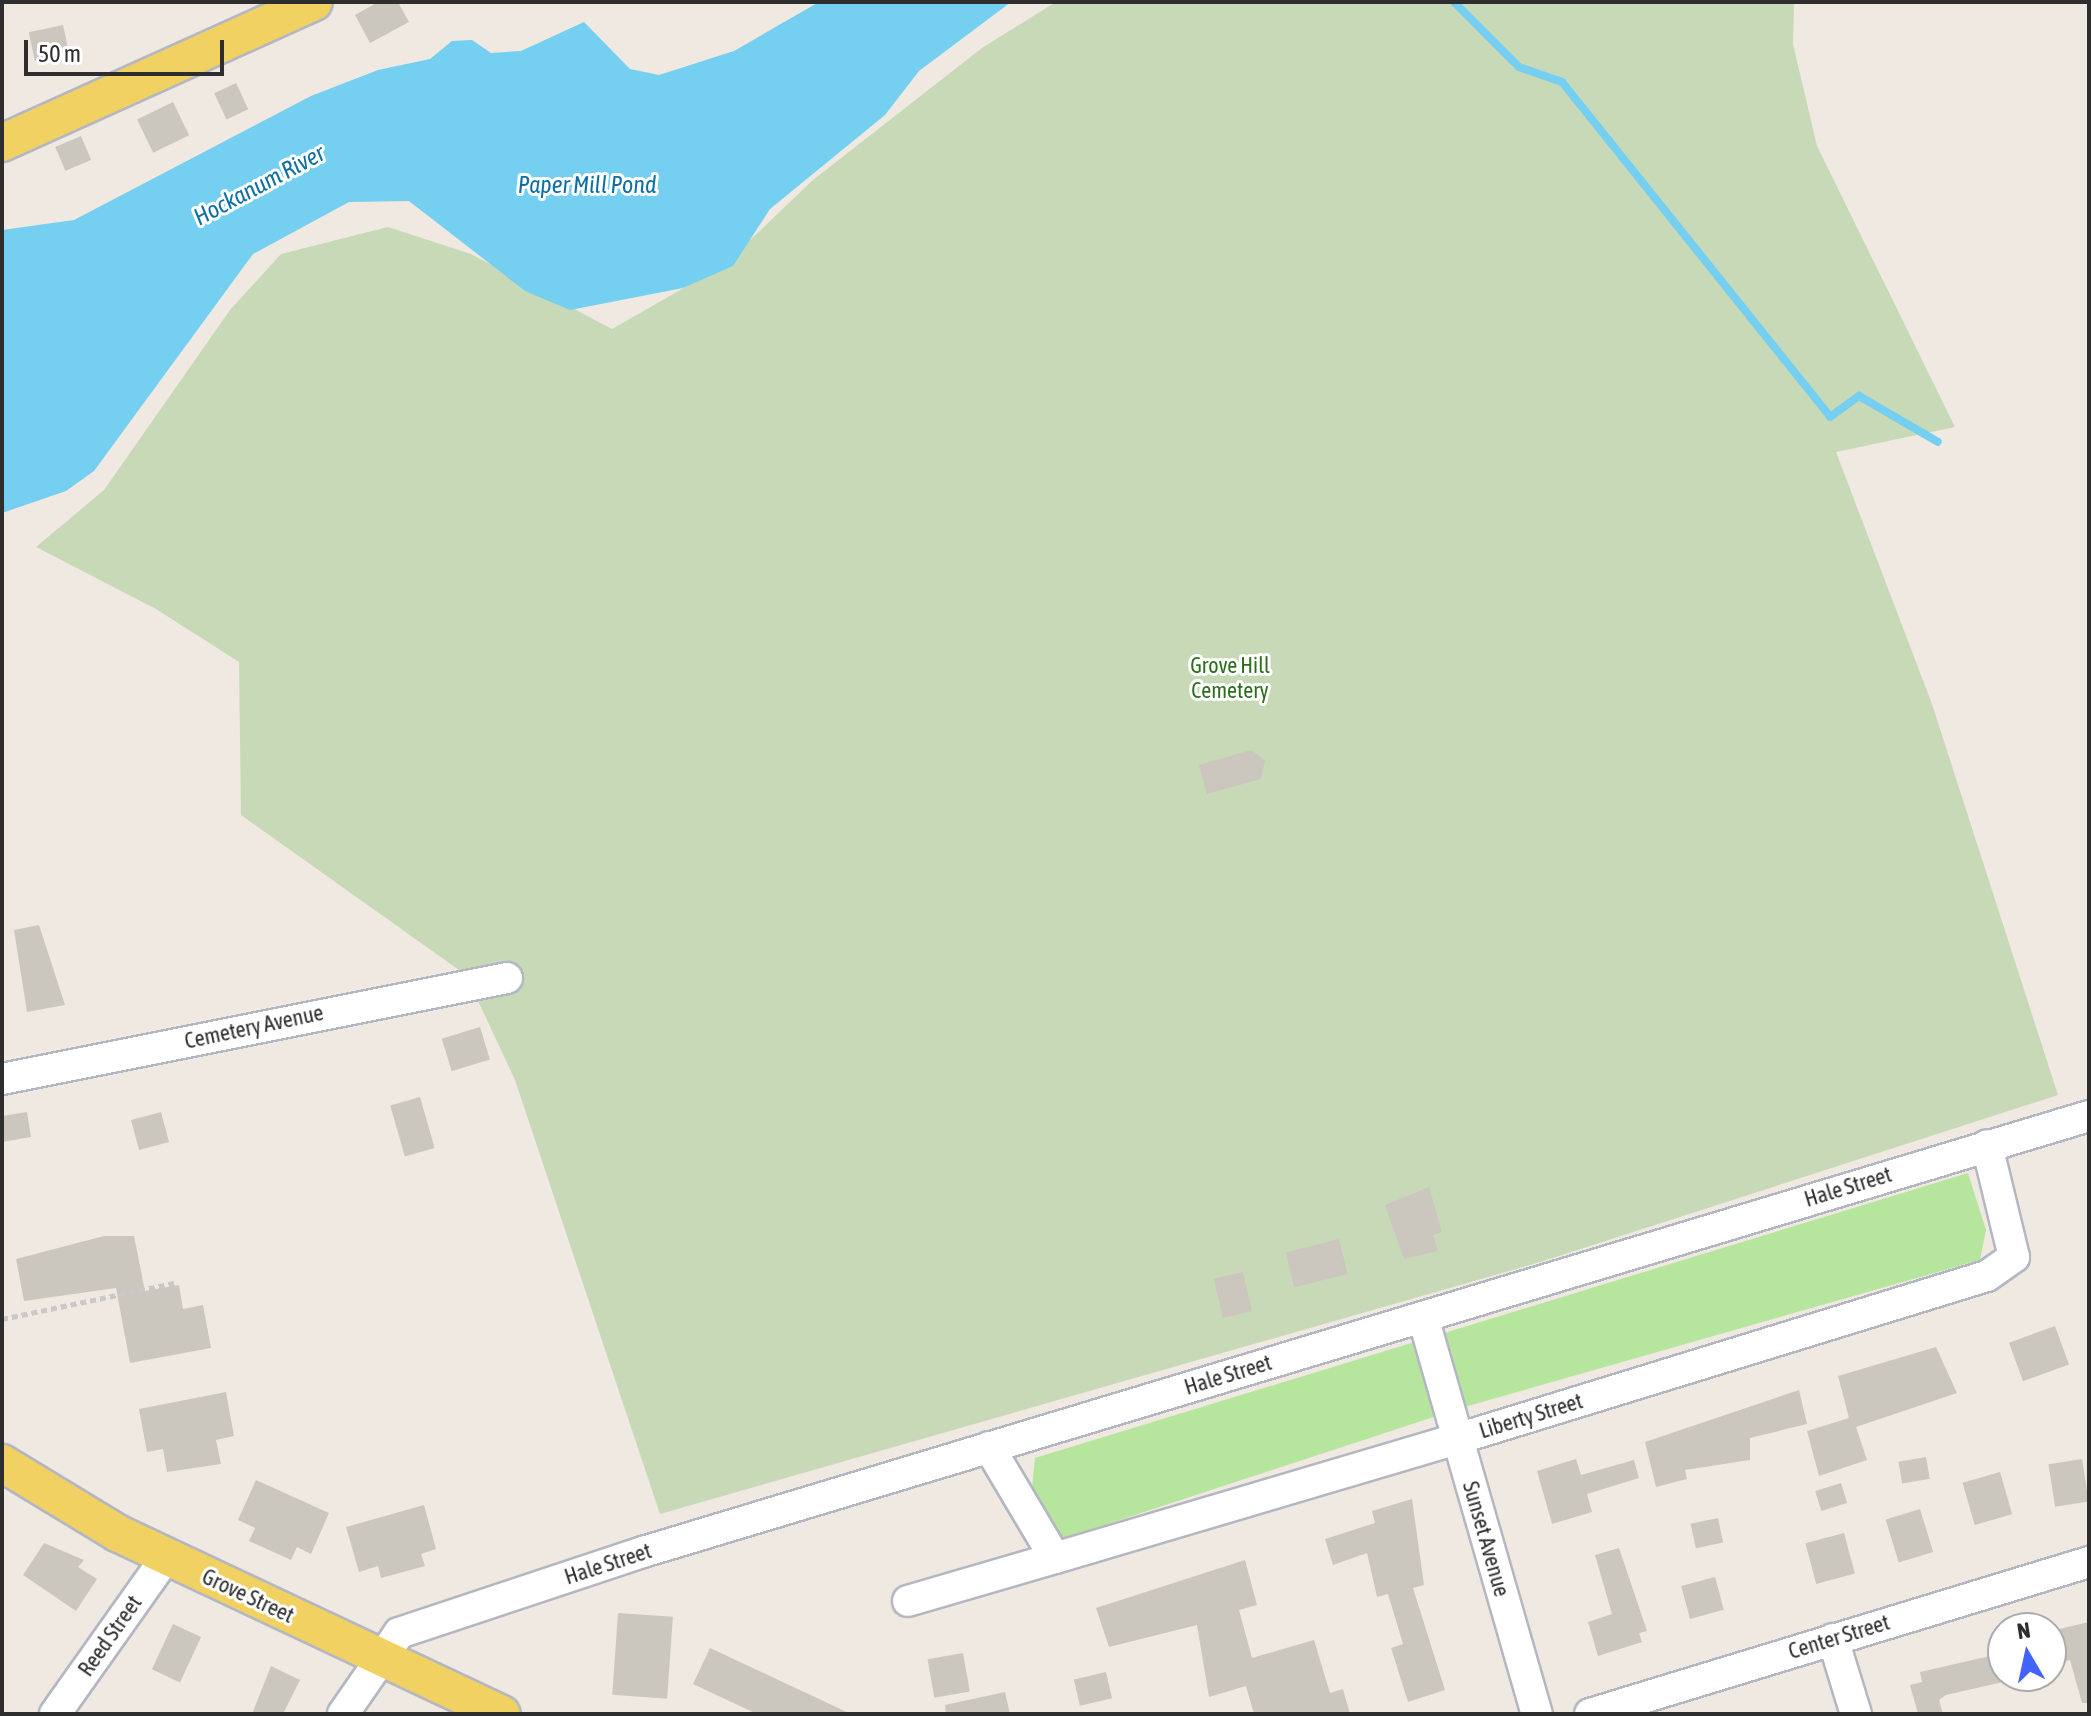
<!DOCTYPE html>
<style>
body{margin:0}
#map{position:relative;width:2091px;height:1716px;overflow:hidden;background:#efe9e1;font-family:"Asap Condensed",sans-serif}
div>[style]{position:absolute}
.green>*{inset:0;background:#b6e59e}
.cemetery>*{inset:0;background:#c8d9b8}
.water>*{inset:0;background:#75cff0}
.stream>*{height:8px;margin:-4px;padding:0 4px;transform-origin:4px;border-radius:4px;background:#75cff0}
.building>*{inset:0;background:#cbc7bf;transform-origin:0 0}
.path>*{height:5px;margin-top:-2.5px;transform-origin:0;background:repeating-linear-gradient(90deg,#c9c9c9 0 6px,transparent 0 10px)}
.roads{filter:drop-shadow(2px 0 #b4b7c1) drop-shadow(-2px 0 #b4b7c1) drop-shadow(0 2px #b4b7c1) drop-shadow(0 -2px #b4b7c1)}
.minor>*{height:30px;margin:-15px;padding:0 15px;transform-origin:15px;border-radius:15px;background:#fff}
.major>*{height:36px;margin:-18px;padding:0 18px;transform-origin:18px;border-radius:18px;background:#f2d163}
span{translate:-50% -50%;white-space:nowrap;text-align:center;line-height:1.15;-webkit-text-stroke:6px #fff;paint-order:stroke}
.park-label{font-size:22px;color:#2c6e1b}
.street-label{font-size:22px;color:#2e2e2e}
.water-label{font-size:24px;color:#0d6fa3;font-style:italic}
.frame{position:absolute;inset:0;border:4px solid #2e2e2e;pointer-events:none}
.north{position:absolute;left:1987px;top:1612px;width:80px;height:80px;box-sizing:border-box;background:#fff;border:2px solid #ababab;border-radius:50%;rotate:351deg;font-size:22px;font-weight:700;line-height:32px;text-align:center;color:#2e2e2e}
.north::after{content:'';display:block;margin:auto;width:28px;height:36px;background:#4264fb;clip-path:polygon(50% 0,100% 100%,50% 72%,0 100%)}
.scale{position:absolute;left:24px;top:40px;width:200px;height:36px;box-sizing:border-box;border:4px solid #2e2e2e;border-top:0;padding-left:10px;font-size:24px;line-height:28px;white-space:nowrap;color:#2e2e2e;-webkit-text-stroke:6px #fff;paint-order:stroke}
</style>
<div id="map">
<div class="green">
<div style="clip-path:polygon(1968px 1173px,1986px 1230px,1980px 1260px,1461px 1408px,1056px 1541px,1030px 1508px,1035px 1458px)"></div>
</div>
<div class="cemetery">
<div style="clip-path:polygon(1056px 2px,1794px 2px,1793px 44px,1817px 146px,1955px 427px,1836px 452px,1932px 704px,2058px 1095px,1537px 1263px,660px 1514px,515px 1080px,466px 975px,241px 815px,239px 662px,156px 609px,36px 547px,104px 490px,230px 310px,281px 254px,388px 227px,471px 254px,612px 329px,724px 265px,813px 180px,982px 48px)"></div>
</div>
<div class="water">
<div style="clip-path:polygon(819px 2px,1011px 2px,919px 71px,885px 115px,770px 209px,733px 266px,683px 288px,570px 310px,525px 291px,409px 201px,349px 202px,253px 254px,94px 471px,66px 491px,2px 513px,2px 230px,74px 220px,311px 96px,378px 70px,430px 59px,452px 41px,472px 40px,491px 53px,521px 51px,584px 22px,630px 69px,659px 75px,734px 51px)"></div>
</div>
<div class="stream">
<div style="left:1454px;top:2px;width:92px;rotate:45deg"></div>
<div style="left:1519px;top:67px;width:46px;rotate:19.2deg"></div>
<div style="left:1562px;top:82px;width:429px;rotate:51.3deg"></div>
<div style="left:1830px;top:417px;width:36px;rotate:-36deg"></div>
<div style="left:1859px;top:396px;width:91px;rotate:30.2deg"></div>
</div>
<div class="building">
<div style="clip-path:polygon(378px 2px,398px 2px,409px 22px,370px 43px,355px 15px)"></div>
<div style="left:63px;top:25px;width:29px;height:35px;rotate:78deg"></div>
<div style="left:236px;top:83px;width:29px;height:24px;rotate:65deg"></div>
<div style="left:173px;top:102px;width:37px;height:40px;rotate:64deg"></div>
<div style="left:81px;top:136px;width:26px;height:28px;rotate:67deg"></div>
<div style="clip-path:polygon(1251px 750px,1265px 760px,1261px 779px,1207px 794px,1199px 765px)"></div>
<div style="clip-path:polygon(39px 925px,65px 1005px,27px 1012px,14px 930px)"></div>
<div style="left:480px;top:1027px;width:34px;height:40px;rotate:73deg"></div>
<div style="left:420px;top:1097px;width:53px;height:31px;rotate:74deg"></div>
<div style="clip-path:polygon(27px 1112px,31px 1137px,2px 1142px,2px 1116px)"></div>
<div style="left:161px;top:1112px;width:31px;height:31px;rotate:75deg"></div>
<div style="clip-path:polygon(1429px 1187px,1442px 1232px,1433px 1235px,1438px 1251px,1404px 1259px,1385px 1205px)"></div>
<div style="clip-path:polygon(104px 1236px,134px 1236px,145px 1291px,179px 1285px,183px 1309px,203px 1305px,211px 1348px,130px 1363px,116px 1288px,24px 1301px,16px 1259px)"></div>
<div style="left:1339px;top:1239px;width:36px;height:55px;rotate:76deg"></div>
<div style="left:1243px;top:1272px;width:40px;height:30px;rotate:77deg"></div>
<div style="left:2055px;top:1326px;width:41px;height:49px;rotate:70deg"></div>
<div style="clip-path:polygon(1936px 1347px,1957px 1393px,1856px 1427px,1867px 1460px,1819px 1476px,1807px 1431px,1849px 1418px,1838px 1376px)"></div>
<div style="clip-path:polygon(1799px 1390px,1807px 1424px,1750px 1438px,1750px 1460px,1685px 1470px,1687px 1479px,1656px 1487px,1645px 1442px)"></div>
<div style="clip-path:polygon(226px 1392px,234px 1436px,216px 1440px,221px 1464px,167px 1472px,163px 1449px,147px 1452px,139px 1409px)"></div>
<div style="left:1926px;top:1457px;width:22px;height:28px;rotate:80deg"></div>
<div style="clip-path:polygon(1576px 1459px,1581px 1475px,1634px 1460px,1639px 1478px,1587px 1494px,1592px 1512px,1552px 1524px,1537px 1471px)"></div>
<div style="left:2082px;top:1459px;width:43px;height:34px;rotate:81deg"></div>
<div style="left:2000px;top:1472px;width:44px;height:39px;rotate:74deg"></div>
<div style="clip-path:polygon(256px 1480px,329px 1513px,311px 1554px,297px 1547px,291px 1560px,249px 1541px,255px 1528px,238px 1520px)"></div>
<div style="left:1841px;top:1483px;width:21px;height:27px;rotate:73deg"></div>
<div style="clip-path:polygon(1412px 1499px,1424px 1585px,1413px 1588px,1445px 1690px,1408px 1702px,1391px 1648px,1403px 1644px,1388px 1594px,1377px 1597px,1367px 1553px,1333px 1565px,1325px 1539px,1375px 1523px,1372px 1511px)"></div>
<div style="clip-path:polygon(424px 1505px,436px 1549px,421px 1554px,425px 1566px,381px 1578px,378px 1566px,359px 1572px,346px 1527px)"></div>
<div style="left:1920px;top:1509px;width:45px;height:36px;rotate:73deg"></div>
<div style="left:1718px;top:1518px;width:25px;height:28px;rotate:78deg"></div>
<div style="left:1844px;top:1533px;width:42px;height:40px;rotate:75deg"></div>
<div style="clip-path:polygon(44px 1543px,84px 1560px,78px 1567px,97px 1579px,76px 1611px,23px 1575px)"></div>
<div style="clip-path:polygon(1619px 1548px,1647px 1631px,1639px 1633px,1642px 1642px,1598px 1656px,1588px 1622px,1612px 1614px,1595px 1555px)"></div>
<div style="clip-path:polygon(1245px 1560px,1257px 1605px,1239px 1610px,1252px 1658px,1314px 1640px,1330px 1693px,1343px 1689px,1350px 1714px,1254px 1714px,1246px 1686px,1209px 1697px,1197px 1625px,1109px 1647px,1096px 1608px)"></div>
<div style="left:1715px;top:1577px;width:34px;height:35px;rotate:75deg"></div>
<div style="left:618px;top:1613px;width:55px;height:82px;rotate:4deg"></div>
<div style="clip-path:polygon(2089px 1622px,2089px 1703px,2082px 1703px,2070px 1660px,2051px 1665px,2051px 1631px)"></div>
<div style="left:173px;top:1624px;width:31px;height:50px;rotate:25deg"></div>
<div style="clip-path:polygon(710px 1648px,851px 1714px,757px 1714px,693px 1684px)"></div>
<div style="left:963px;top:1653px;width:39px;height:36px;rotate:80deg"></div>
<div style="clip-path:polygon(2003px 1653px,2003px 1682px,1946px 1695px,1939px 1700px,1943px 1714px,1918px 1714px,1910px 1685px,1922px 1682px,1920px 1672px)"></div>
<div style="clip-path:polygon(271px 1666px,300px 1680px,283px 1714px,252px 1714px)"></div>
<div style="left:1106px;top:1672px;width:27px;height:33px;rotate:77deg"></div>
<div style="clip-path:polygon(1005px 1692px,1010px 1714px,946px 1714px,945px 1705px)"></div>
</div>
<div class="path">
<div style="left:2px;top:1319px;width:176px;rotate:-11.8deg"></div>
</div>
<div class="roads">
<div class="minor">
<div style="left:2px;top:1079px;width:515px;rotate:-11.31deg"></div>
<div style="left:1423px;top:1317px;width:413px;rotate:74deg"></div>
<div style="left:989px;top:1447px;width:129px;rotate:59.3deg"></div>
<div style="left:1055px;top:1558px;width:419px;rotate:-16.5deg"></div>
<div style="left:1457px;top:1439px;width:554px;rotate:-17.1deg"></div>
<div style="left:1987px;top:1276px;width:33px;rotate:-35deg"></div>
<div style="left:2014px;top:1257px;width:115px;rotate:-103.6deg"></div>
<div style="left:908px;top:1601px;width:153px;rotate:-16.3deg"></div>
<div style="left:1833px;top:1639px;width:78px;rotate:73deg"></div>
<div style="left:55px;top:1714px;width:192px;rotate:-54.7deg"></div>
<div style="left:343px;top:1714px;width:98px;rotate:-55.3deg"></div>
<div style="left:399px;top:1633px;width:257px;rotate:-18.4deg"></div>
<div style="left:643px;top:1552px;width:1510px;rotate:-16.78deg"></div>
<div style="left:1590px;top:1714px;width:522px;rotate:-16.94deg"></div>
</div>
<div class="major">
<div style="left:2px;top:143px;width:342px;rotate:-24.3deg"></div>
<div style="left:2px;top:1463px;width:135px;rotate:31.3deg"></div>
<div style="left:117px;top:1533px;width:425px;rotate:25.2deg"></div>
</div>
</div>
<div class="park-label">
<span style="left:1230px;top:678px">Grove Hill<br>Cemetery</span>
</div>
<div class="street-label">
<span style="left:254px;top:1027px;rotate:-12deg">Cemetery Avenue</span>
<span style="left:1848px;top:1187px;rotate:-17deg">Hale Street</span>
<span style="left:1228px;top:1375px;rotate:-17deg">Hale Street</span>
<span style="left:1531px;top:1416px;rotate:-17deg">Liberty Street</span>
<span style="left:1486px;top:1539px;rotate:74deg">Sunset Avenue</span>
<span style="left:608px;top:1564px;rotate:-18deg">Hale Street</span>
<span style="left:248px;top:1596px;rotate:25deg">Grove Street</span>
<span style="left:110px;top:1636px;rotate:-55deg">Reed Street</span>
<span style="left:1839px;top:1637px;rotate:-17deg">Center Street</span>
</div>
<div class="water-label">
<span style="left:259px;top:185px;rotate:-28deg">Hockanum River</span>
<span style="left:587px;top:185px">Paper Mill Pond</span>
</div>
<div class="frame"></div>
<div class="north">N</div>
<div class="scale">50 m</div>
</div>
